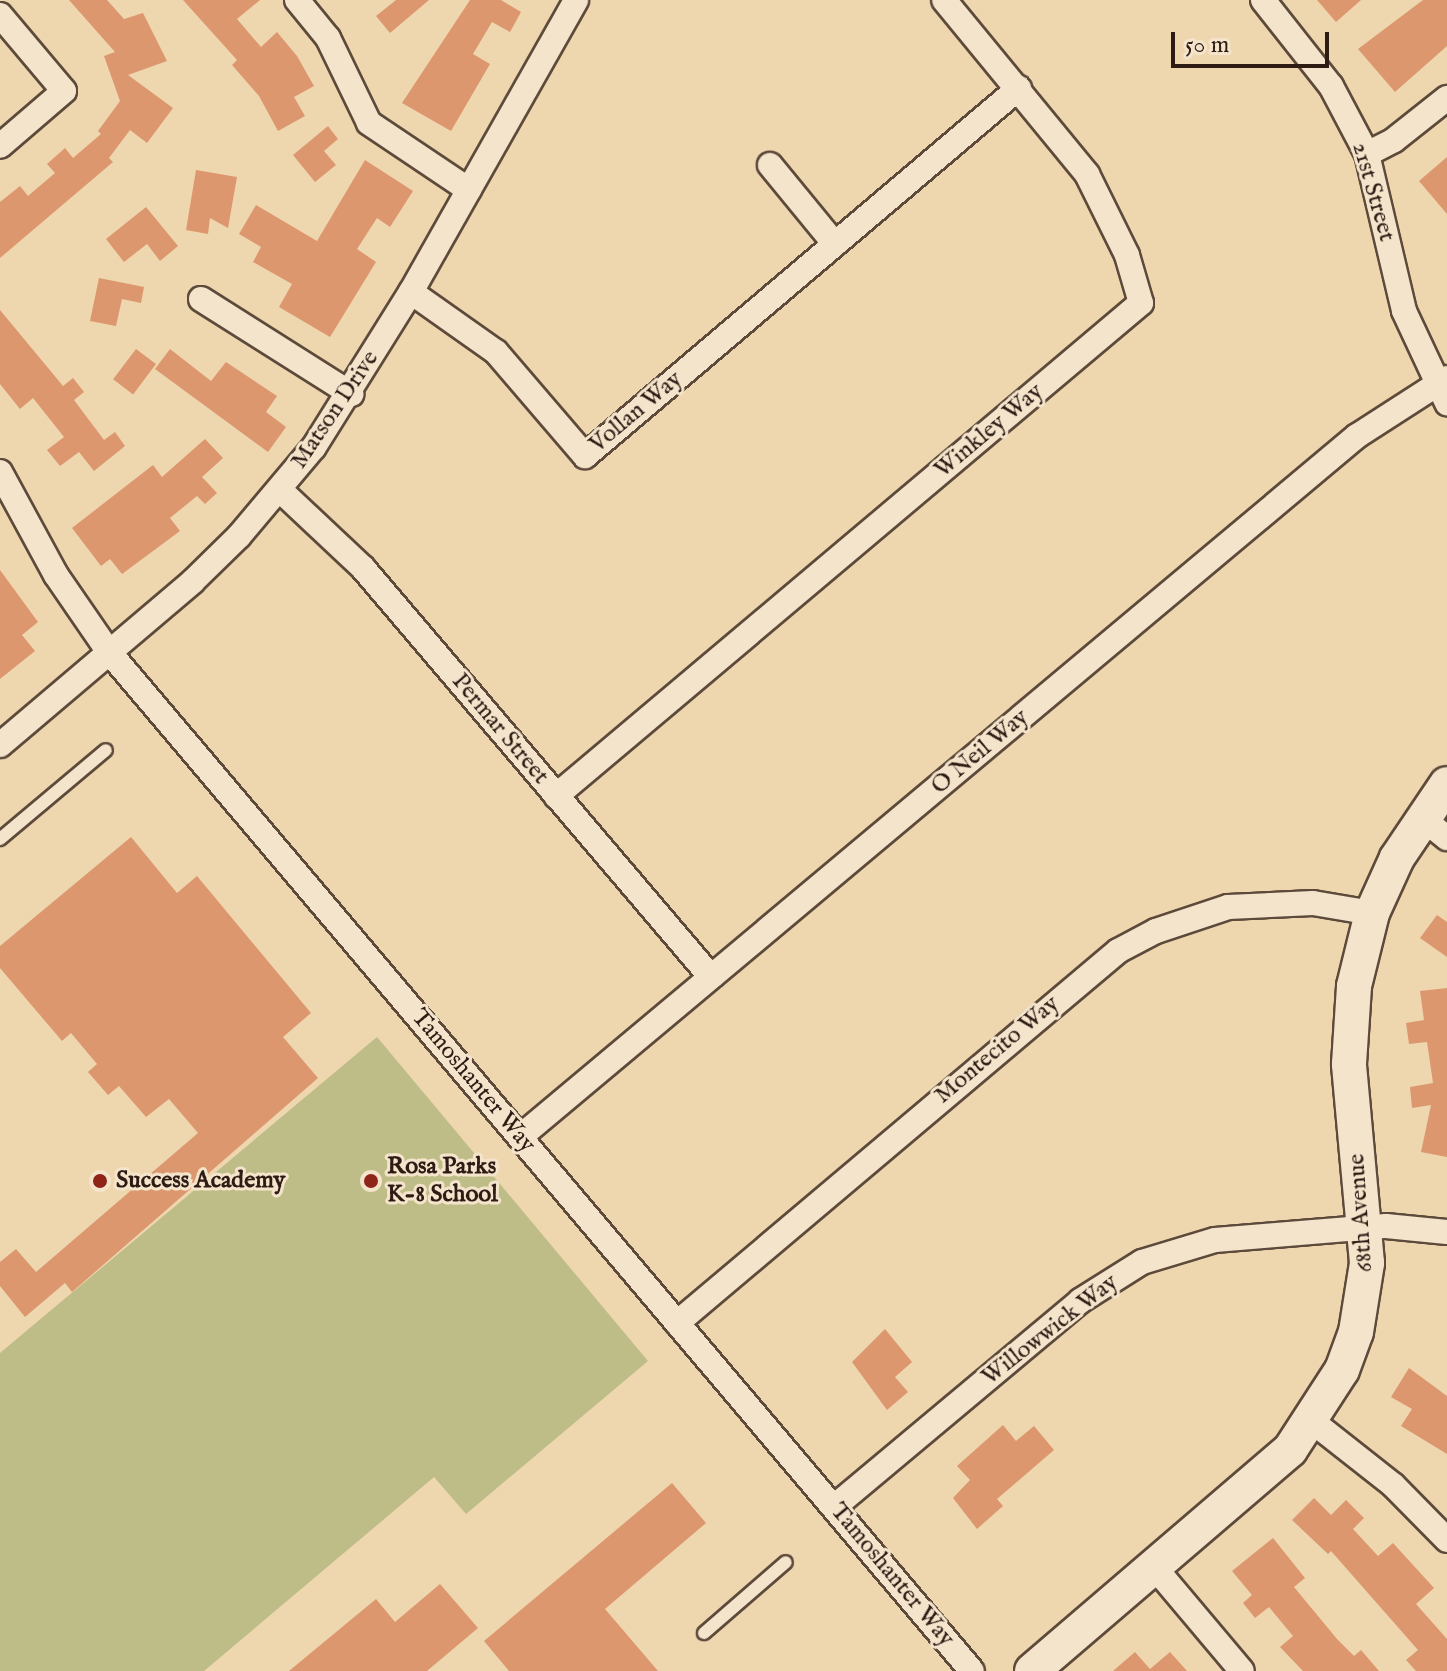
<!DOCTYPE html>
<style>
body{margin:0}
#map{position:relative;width:1447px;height:1671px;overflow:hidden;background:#eed6af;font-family:"IM FELL English",serif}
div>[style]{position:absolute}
.green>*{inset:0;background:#bebc87}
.building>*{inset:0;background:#dd976e;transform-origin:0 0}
.roads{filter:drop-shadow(2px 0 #5d4a3b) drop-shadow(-2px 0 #5d4a3b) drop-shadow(0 2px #5d4a3b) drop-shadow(0 -2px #5d4a3b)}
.lane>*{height:12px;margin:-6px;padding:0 6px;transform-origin:6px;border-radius:6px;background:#f4e4cb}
.street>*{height:24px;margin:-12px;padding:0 12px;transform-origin:12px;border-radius:12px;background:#f4e4cb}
.secondary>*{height:34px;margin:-17px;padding:0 17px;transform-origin:17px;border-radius:17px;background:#f4e4cb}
.dots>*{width:22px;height:22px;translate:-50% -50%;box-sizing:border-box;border:4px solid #f4e4cb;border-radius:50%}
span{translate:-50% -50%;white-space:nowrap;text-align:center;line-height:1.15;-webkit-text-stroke:6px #f4e4cb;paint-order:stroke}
.street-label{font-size:24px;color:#2d1b14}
.poi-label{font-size:24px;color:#2d1b14;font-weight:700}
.left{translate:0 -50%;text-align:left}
.scale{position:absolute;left:1171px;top:32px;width:158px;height:36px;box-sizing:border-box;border:4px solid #2d1b14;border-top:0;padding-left:10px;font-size:24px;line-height:28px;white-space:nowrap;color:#2d1b14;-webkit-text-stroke:6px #f4e4cb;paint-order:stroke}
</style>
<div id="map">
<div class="green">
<div style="clip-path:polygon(377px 1037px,648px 1361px,466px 1514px,434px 1477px,204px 1671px,0 1671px,0 1353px)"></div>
</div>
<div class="building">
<div style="clip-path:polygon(69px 0,107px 0,124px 19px,143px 13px,167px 61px,128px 75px,173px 108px,147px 143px,130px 130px,109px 158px,113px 162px,0 258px,0 202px,20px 186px,28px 196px,55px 173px,47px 164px,65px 148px,73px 158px,101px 134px,98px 131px,120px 101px,104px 56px,115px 52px)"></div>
<div style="clip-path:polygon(183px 0,260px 0,237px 19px,261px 47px,277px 32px,297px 56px,314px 86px,294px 97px,305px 116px,278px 131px,259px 96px,232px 65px,237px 60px)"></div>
<div style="clip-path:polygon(396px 0,429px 0,390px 33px,376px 16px)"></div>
<div style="clip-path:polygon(470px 0,501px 0,521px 12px,510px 32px,492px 22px,473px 54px,490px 64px,451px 131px,402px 103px)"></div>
<div style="clip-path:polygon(1317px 0,1361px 0,1336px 22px)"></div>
<div style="clip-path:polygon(1423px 0,1447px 0,1447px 46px,1395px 92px,1358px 49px)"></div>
<div style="clip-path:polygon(328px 126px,338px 139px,324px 151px,336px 165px,315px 182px,293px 155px)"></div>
<div style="clip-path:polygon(1447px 157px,1447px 214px,1419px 181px)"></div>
<div style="clip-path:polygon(365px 160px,413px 191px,390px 227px,377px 218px,357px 249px,376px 262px,330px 337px,279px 307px,292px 284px,253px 262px,261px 247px,239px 234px,256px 205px,317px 241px)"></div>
<div style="clip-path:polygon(196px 170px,237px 177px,228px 228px,210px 218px,208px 234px,186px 230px)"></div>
<div style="clip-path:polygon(146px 207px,178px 246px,160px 261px,147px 244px,124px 262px,106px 239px)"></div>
<div style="clip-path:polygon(99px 278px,144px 287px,141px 303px,122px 299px,116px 326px,90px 321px)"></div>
<div style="clip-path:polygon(0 310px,63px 386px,73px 378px,84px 392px,74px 400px,104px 440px,115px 432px,125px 446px,94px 471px,79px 452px,60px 466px,47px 450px,64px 437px,33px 398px,20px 409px,0 384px)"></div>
<div style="left:136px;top:349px;width:25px;height:38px;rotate:37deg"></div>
<div style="clip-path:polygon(170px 349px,211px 381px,226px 362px,277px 396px,266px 412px,286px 427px,268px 452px,155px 369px)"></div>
<div style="clip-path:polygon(205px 439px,223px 458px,202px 477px,217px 493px,205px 504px,197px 496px,170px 518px,180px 531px,122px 574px,110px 559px,101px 566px,72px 528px,153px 465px,162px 477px)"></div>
<div style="clip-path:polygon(0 570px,38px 622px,22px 635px,35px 651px,0 679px)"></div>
<div style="clip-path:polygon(131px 837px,177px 893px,197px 876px,311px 1013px,283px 1037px,318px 1078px,72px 1292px,65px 1283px,25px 1317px,0 1286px,0 1262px,16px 1249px,36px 1272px,198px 1133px,169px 1099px,146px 1117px,119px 1086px,108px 1095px,88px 1072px,97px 1064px,71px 1033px,62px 1041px,0 968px,0 946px)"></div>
<div style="clip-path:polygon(1437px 915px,1447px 922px,1447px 957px,1420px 938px)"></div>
<div style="clip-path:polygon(1447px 988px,1447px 1157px,1421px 1152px,1431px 1105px,1412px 1108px,1410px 1087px,1433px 1083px,1427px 1042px,1409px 1044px,1406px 1023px,1424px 1020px,1420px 991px)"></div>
<div style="clip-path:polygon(885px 1329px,912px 1362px,895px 1377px,908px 1392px,887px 1410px,852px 1362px)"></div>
<div style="clip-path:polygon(1409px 1368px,1447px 1396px,1447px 1454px,1401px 1426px,1412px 1409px,1391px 1397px)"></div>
<div style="clip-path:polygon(1003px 1425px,1016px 1441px,1034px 1426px,1054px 1450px,997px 1499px,1003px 1506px,977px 1529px,953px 1498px,970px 1480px,957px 1466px)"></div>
<div style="clip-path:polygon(672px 1483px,706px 1523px,605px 1609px,658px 1671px,509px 1671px,484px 1641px)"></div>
<div style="clip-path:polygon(1314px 1498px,1331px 1515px,1346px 1500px,1364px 1518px,1353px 1529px,1378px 1556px,1393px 1543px,1434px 1588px,1416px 1604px,1447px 1639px,1447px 1671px,1416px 1671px,1406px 1660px,1418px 1650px,1331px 1551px,1328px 1554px,1292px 1520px)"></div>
<div style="clip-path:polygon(1273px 1538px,1305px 1578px,1294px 1587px,1337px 1639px,1354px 1656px,1361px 1650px,1379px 1671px,1303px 1671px,1280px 1647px,1293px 1636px,1269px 1607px,1255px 1618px,1243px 1603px,1252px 1595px,1232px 1571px)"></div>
<div style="clip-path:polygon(440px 1584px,478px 1628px,427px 1671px,289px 1671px,376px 1599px,395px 1622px)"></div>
<div style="clip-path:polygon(1135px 1652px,1150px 1669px,1170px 1652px,1187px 1671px,1113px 1671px)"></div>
</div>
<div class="roads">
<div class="lane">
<div style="left:0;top:839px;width:138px;rotate:-40deg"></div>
<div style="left:704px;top:1633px;width:108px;rotate:-40.9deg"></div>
</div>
<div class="street">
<div style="left:297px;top:0;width:49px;rotate:50.8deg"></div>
<div style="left:328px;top:38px;width:94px;rotate:64.2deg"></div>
<div style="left:369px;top:123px;width:120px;rotate:33.8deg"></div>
<div style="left:1263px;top:0;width:110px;rotate:51.7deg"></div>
<div style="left:1331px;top:86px;width:77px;rotate:62.1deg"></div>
<div style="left:1367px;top:154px;width:161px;rotate:76.7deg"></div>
<div style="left:1404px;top:311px;width:102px;rotate:64.9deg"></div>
<div style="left:0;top:15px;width:99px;rotate:49.9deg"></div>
<div style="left:64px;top:91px;width:84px;rotate:139.3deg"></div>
<div style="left:1367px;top:154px;width:30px;rotate:-27deg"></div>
<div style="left:1394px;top:140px;width:68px;rotate:-38.4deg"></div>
<div style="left:770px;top:165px;width:102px;rotate:50.6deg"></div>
<div style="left:411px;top:292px;width:104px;rotate:35.2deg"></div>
<div style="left:496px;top:352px;width:137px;rotate:49.4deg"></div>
<div style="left:585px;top:456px;width:569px;rotate:-40.3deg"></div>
<div style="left:201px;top:299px;width:178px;rotate:32.3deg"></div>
<div style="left:0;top:472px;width:117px;rotate:61.5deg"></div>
<div style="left:56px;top:575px;width:93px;rotate:55.5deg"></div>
<div style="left:109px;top:652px;width:1335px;rotate:49.74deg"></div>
<div style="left:280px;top:490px;width:114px;rotate:43.2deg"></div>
<div style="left:363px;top:568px;width:537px;rotate:49.61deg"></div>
<div style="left:0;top:745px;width:252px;rotate:-40.3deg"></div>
<div style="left:192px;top:582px;width:66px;rotate:-44.4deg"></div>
<div style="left:239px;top:536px;width:116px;rotate:-49.9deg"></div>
<div style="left:314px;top:447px;width:183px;rotate:-58deg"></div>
<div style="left:411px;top:292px;width:335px;rotate:-60.5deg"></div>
<div style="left:556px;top:796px;width:765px;rotate:-40.12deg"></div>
<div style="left:1141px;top:303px;width:50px;rotate:-106.3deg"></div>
<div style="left:1127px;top:255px;width:90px;rotate:-116.3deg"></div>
<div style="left:1087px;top:174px;width:225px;rotate:-129.4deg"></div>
<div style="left:1422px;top:818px;width:32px;rotate:39deg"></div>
<div style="left:520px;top:1137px;width:1092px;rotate:-39.95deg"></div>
<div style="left:1357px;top:436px;width:107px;rotate:-32.8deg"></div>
<div style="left:677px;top:1323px;width:577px;rotate:-40.15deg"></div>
<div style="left:1118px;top:951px;width:43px;rotate:-27.8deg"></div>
<div style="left:1156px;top:931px;width:76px;rotate:-18.4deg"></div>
<div style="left:1228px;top:907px;width:85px;rotate:-2.7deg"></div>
<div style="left:1313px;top:903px;width:60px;rotate:9.6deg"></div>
<div style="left:1313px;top:1422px;width:102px;rotate:38.2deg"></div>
<div style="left:1393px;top:1485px;width:77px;rotate:45.5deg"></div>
<div style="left:834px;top:1507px;width:321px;rotate:-39.9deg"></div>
<div style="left:1080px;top:1301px;width:73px;rotate:-32.2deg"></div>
<div style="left:1142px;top:1262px;width:76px;rotate:-16.8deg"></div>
<div style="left:1215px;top:1240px;width:172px;rotate:-4.7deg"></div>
<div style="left:1386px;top:1226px;width:61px;rotate:5.6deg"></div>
<div style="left:1156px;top:1569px;width:133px;rotate:49.9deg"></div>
</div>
<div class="secondary">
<div style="left:1032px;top:1671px;width:340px;rotate:-40.6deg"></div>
<div style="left:1290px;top:1450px;width:95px;rotate:-57deg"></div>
<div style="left:1342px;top:1370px;width:40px;rotate:-69.8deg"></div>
<div style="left:1356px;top:1332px;width:70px;rotate:-80.9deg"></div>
<div style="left:1367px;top:1263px;width:200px;rotate:-95.2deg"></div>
<div style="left:1349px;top:1064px;width:78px;rotate:-86.3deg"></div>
<div style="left:1354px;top:986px;width:75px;rotate:-76.1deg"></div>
<div style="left:1372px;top:913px;width:60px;rotate:-65.6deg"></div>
<div style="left:1397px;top:858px;width:89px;rotate:-56deg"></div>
</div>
</div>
<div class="dots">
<div style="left:100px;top:1181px;background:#8f2418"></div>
<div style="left:371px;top:1181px;background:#8f2418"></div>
</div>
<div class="street-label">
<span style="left:1373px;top:192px;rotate:74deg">21st Street</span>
<span style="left:335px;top:410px;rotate:-56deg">Matson Drive</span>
<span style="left:636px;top:412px;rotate:-40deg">Vollan Way</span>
<span style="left:989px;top:431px;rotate:-40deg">Winkley Way</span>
<span style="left:500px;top:729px;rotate:50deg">Permar Street</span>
<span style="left:980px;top:752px;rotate:-40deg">O Neil Way</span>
<span style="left:997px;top:1050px;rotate:-40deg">Montecito Way</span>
<span style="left:473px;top:1081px;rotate:50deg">Tamoshanter Way</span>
<span style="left:1361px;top:1213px;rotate:-94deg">68th Avenue</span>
<span style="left:1050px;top:1330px;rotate:-38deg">Willowwick Way</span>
<span style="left:892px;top:1575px;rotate:50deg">Tamoshanter Way</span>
</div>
<div class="poi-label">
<span class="left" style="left:387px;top:1181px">Rosa Parks<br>K-8 School</span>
<span class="left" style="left:116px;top:1181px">Success Academy</span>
</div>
<div class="scale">50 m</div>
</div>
